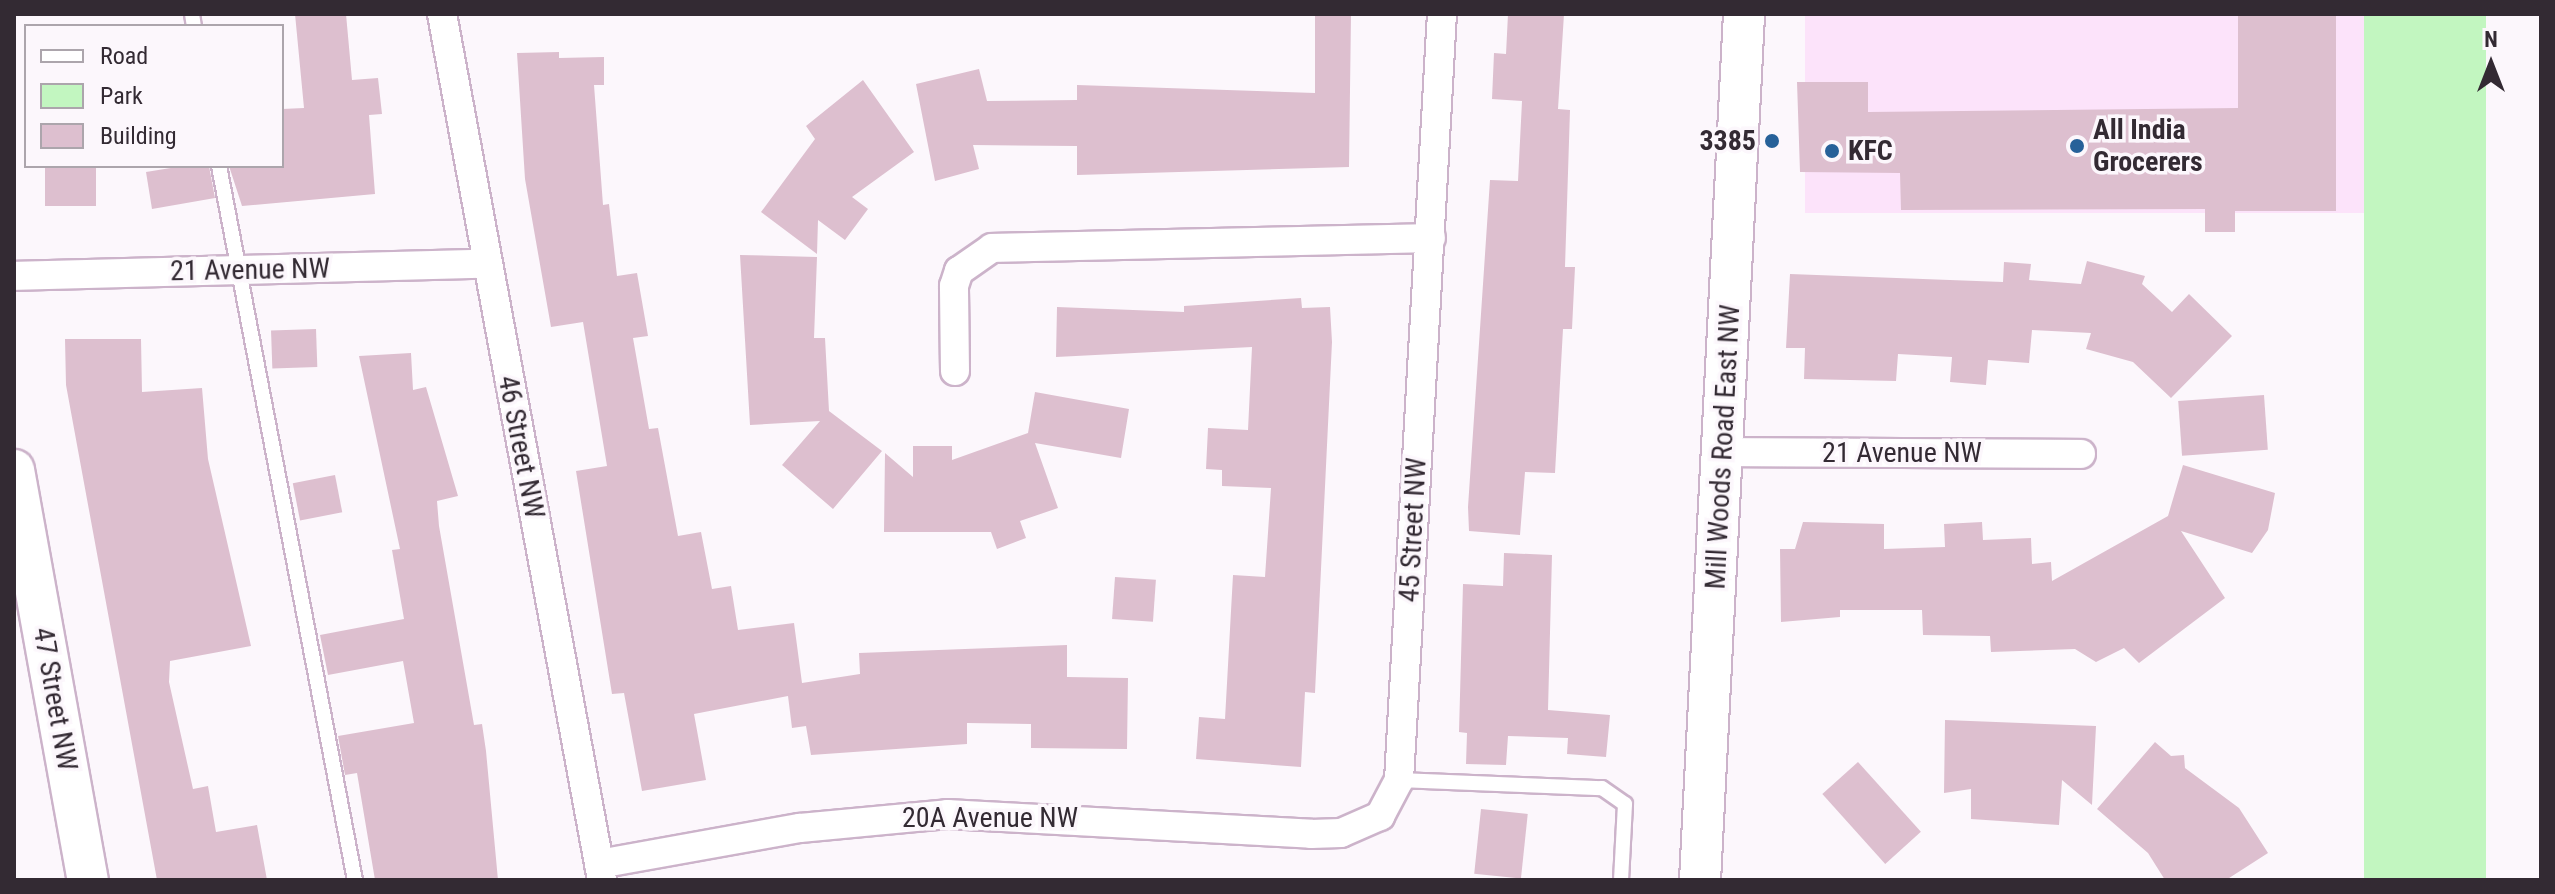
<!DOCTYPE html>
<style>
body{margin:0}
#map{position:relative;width:2555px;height:894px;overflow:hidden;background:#fcf7fc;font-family:"Roboto Condensed",sans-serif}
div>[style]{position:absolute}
.built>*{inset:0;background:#fce3fa;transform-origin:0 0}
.green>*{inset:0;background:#c2f6c0;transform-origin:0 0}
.building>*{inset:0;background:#ddbfcf;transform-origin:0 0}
.roads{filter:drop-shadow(2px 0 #ccb3ca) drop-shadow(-2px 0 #ccb3ca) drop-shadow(0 2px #ccb3ca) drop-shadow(0 -2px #ccb3ca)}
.lane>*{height:14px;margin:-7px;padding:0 7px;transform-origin:7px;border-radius:7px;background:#fff}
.street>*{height:28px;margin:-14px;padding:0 14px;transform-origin:14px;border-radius:14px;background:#fff}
.secondary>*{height:40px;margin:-20px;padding:0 20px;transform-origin:20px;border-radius:20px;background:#fff}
.dots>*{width:22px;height:22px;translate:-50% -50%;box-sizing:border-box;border:4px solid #fcf7fc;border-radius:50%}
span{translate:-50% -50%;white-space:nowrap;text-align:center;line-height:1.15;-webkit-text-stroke:7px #fcf7fc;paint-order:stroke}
.poi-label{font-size:28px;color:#332a33;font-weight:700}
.left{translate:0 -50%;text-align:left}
.right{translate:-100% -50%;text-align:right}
.street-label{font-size:28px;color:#332a33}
.frame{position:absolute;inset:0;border:16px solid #332a33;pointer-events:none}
.legend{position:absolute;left:24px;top:24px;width:260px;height:144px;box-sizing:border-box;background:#fcf7fc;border:2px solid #aca5ac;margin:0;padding:10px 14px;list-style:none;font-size:24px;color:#332a33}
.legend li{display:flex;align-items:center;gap:16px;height:40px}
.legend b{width:40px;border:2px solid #aca5ac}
.north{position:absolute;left:2451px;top:24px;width:80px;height:80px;-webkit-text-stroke:6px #fcf7fc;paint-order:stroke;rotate:0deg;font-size:22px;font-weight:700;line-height:32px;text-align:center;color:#332a33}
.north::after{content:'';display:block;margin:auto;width:28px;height:36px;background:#332a33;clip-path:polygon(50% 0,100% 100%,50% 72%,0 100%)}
</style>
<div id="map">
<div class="built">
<div style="left:1805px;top:14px;width:559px;height:199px"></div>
</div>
<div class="green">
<div style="left:2364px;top:14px;width:122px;height:866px"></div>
</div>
<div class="building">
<div style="clip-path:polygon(295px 14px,346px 14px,352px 80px,378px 78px,382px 114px,369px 115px,375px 194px,242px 206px,229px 166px,282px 166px,282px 109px,304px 108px)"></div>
<div style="clip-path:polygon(1315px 14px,1351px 14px,1349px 167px,1077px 175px,1077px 146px,973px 145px,979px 169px,935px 181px,916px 84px,979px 69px,987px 101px,1077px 100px,1077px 85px,1315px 93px)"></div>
<div style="clip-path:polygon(1508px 14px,1564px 14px,1558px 109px,1570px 110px,1565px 267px,1575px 267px,1572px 329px,1563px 329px,1555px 473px,1525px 472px,1520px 535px,1469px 531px,1468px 507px,1490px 180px,1518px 181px,1522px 101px,1492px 99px,1494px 53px,1506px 54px)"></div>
<div style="clip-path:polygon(2238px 14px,2336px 14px,2336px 211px,2235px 211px,2235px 232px,2205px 232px,2205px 209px,1901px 210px,1900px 173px,1800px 172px,1797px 82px,1868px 82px,1868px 112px,2238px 108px)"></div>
<div style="clip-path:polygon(559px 52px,559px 58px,604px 57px,604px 85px,594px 85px,603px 205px,609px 204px,617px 276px,637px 273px,648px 336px,633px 338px,649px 429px,658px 428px,678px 536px,701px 532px,712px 589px,731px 586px,738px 630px,794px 623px,802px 683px,860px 674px,859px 653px,1067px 645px,1067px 677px,1128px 678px,1127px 749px,1031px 748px,1031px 724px,967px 723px,967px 744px,811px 755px,806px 726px,792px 728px,788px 696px,694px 714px,706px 780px,642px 791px,624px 693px,612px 694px,576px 471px,607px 466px,583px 322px,551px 327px,525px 179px,517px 53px)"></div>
<div style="clip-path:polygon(863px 80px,914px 152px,852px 197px,868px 209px,845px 240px,818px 220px,817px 254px,761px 212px,815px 139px,806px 126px)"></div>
<div style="left:45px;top:166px;width:51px;height:40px"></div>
<div style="clip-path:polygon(183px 166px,209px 166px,215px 198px,152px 209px,146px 172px)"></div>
<div style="clip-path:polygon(740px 255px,817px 257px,814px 338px,825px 338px,829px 411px,882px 451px,833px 509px,782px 465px,820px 421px,750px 425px)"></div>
<div style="clip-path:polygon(2087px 261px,2145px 276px,2142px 284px,2172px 312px,2189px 294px,2232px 336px,2171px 398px,2133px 362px,2086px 349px,2091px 333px,2032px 330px,2029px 363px,1988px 360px,1986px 385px,1950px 382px,1952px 357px,1898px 354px,1896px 381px,1804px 379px,1805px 348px,1786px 348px,1790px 274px,2003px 282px,2004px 262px,2031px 264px,2029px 280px,2081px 284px)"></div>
<div style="clip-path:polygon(1301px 298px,1302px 308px,1330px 307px,1332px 342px,1315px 693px,1305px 692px,1301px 767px,1196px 759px,1199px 717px,1225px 719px,1233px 575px,1265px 577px,1271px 488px,1222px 486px,1222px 470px,1206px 469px,1208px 428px,1248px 430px,1252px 347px,1056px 357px,1057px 307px,1184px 312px,1184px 306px)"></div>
<div style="left:316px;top:329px;width:38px;height:45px;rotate:88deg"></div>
<div style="clip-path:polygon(65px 339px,141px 339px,142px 392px,202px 388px,208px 459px,251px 646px,170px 661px,169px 682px,193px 789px,208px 786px,216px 832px,257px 825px,267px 880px,157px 880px,66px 385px)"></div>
<div style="clip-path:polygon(411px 353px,413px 390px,426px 387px,458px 496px,437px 501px,439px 526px,474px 725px,482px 724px,486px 751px,498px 880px,375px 880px,357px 773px,345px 775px,338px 736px,414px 723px,403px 661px,328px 675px,320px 635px,404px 619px,392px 550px,400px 549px,359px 356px)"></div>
<div style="clip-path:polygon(1035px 392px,1129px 409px,1121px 458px,1035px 443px,1058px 508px,1020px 521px,1026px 538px,997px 549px,991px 532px,884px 532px,885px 453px,913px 477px,913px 446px,952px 446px,952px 460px,1028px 433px)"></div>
<div style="left:2264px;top:395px;width:55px;height:86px;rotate:86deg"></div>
<div style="clip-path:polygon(2183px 465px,2275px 493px,2268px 530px,2252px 553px,2181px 531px,2225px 598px,2139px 663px,2124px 648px,2096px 662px,2075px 649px,1991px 652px,1990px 636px,1923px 635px,1922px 610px,1840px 610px,1840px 617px,1781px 622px,1780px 549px,1795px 549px,1803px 522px,1884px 524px,1884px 549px,1945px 547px,1944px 524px,1982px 522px,1983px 540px,2031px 538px,2032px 564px,2051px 562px,2052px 581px,2168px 516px)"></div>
<div style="left:335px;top:475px;width:38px;height:43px;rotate:79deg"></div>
<div style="clip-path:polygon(1504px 553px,1552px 555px,1548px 710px,1610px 715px,1606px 757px,1567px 754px,1568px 738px,1508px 736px,1506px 765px,1466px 764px,1467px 733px,1459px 732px,1463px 584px,1503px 586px)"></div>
<div style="left:1115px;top:577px;width:41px;height:42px;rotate:4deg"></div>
<div style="clip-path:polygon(1945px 720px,2096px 726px,2092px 805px,2062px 780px,2059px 825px,1971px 819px,1971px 789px,1944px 793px)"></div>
<div style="clip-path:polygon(2155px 742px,2171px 756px,2184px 755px,2185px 768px,2239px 808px,2268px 853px,2226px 880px,2165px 880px,2148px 853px,2097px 809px)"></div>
<div style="left:1858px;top:762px;width:94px;height:48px;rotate:48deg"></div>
<div style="left:1481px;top:809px;width:47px;height:65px;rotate:6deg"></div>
</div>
<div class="roads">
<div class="lane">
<div style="left:192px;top:14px;width:12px;rotate:81deg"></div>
<div style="left:219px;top:166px;width:727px;rotate:79.22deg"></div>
<div style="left:1399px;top:780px;width:203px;rotate:2.3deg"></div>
<div style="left:1602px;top:788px;width:28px;rotate:35deg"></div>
<div style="left:1625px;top:804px;width:76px;rotate:93deg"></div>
</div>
<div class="street">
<div style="left:442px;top:14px;width:881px;rotate:79.53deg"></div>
<div style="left:14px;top:276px;width:472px;rotate:-1.5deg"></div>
<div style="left:955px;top:371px;width:85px;rotate:-90.7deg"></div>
<div style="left:954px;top:286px;width:16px;rotate:-72deg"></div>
<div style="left:959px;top:271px;width:40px;rotate:-34.9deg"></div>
<div style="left:992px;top:248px;width:439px;rotate:-1.3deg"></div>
<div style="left:1723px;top:452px;width:358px;rotate:0.3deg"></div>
<div style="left:599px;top:864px;width:204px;rotate:-10.2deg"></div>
<div style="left:800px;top:828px;width:148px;rotate:-5.4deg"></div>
<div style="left:947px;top:814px;width:365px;rotate:3.1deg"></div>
<div style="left:1311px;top:834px;width:30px;rotate:-2deg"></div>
<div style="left:1341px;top:833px;width:43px;rotate:-23.6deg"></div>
<div style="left:1380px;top:816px;width:41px;rotate:-62.2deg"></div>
<div style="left:1399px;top:780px;width:767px;rotate:-86.79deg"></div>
</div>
<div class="secondary">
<div style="left:14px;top:470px;width:417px;rotate:79.8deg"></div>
<div style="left:1700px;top:880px;width:867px;rotate:-87.09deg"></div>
</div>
</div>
<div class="dots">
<div style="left:1772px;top:141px;background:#276199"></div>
<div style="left:2077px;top:146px;background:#276199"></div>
<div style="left:1832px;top:151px;background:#276199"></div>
</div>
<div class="poi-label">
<span class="left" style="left:2093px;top:146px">All India<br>Grocerers</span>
<span class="right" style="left:1756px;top:141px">3385</span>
<span class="left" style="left:1848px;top:151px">KFC</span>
</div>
<div class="street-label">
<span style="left:250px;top:270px;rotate:-1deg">21 Avenue NW</span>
<span style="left:521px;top:447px;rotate:79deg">46 Street NW</span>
<span style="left:1723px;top:447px;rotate:-87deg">Mill Woods Road East NW</span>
<span style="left:1902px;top:453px">21 Avenue NW</span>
<span style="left:1413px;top:530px;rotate:-87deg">45 Street NW</span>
<span style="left:55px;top:699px;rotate:80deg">47 Street NW</span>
<span style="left:990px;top:818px">20A Avenue NW</span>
</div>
<div class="frame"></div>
<ul class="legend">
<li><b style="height:10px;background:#fff"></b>Road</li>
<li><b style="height:22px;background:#c2f6c0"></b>Park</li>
<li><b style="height:22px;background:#ddbfcf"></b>Building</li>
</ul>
<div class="north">N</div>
</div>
